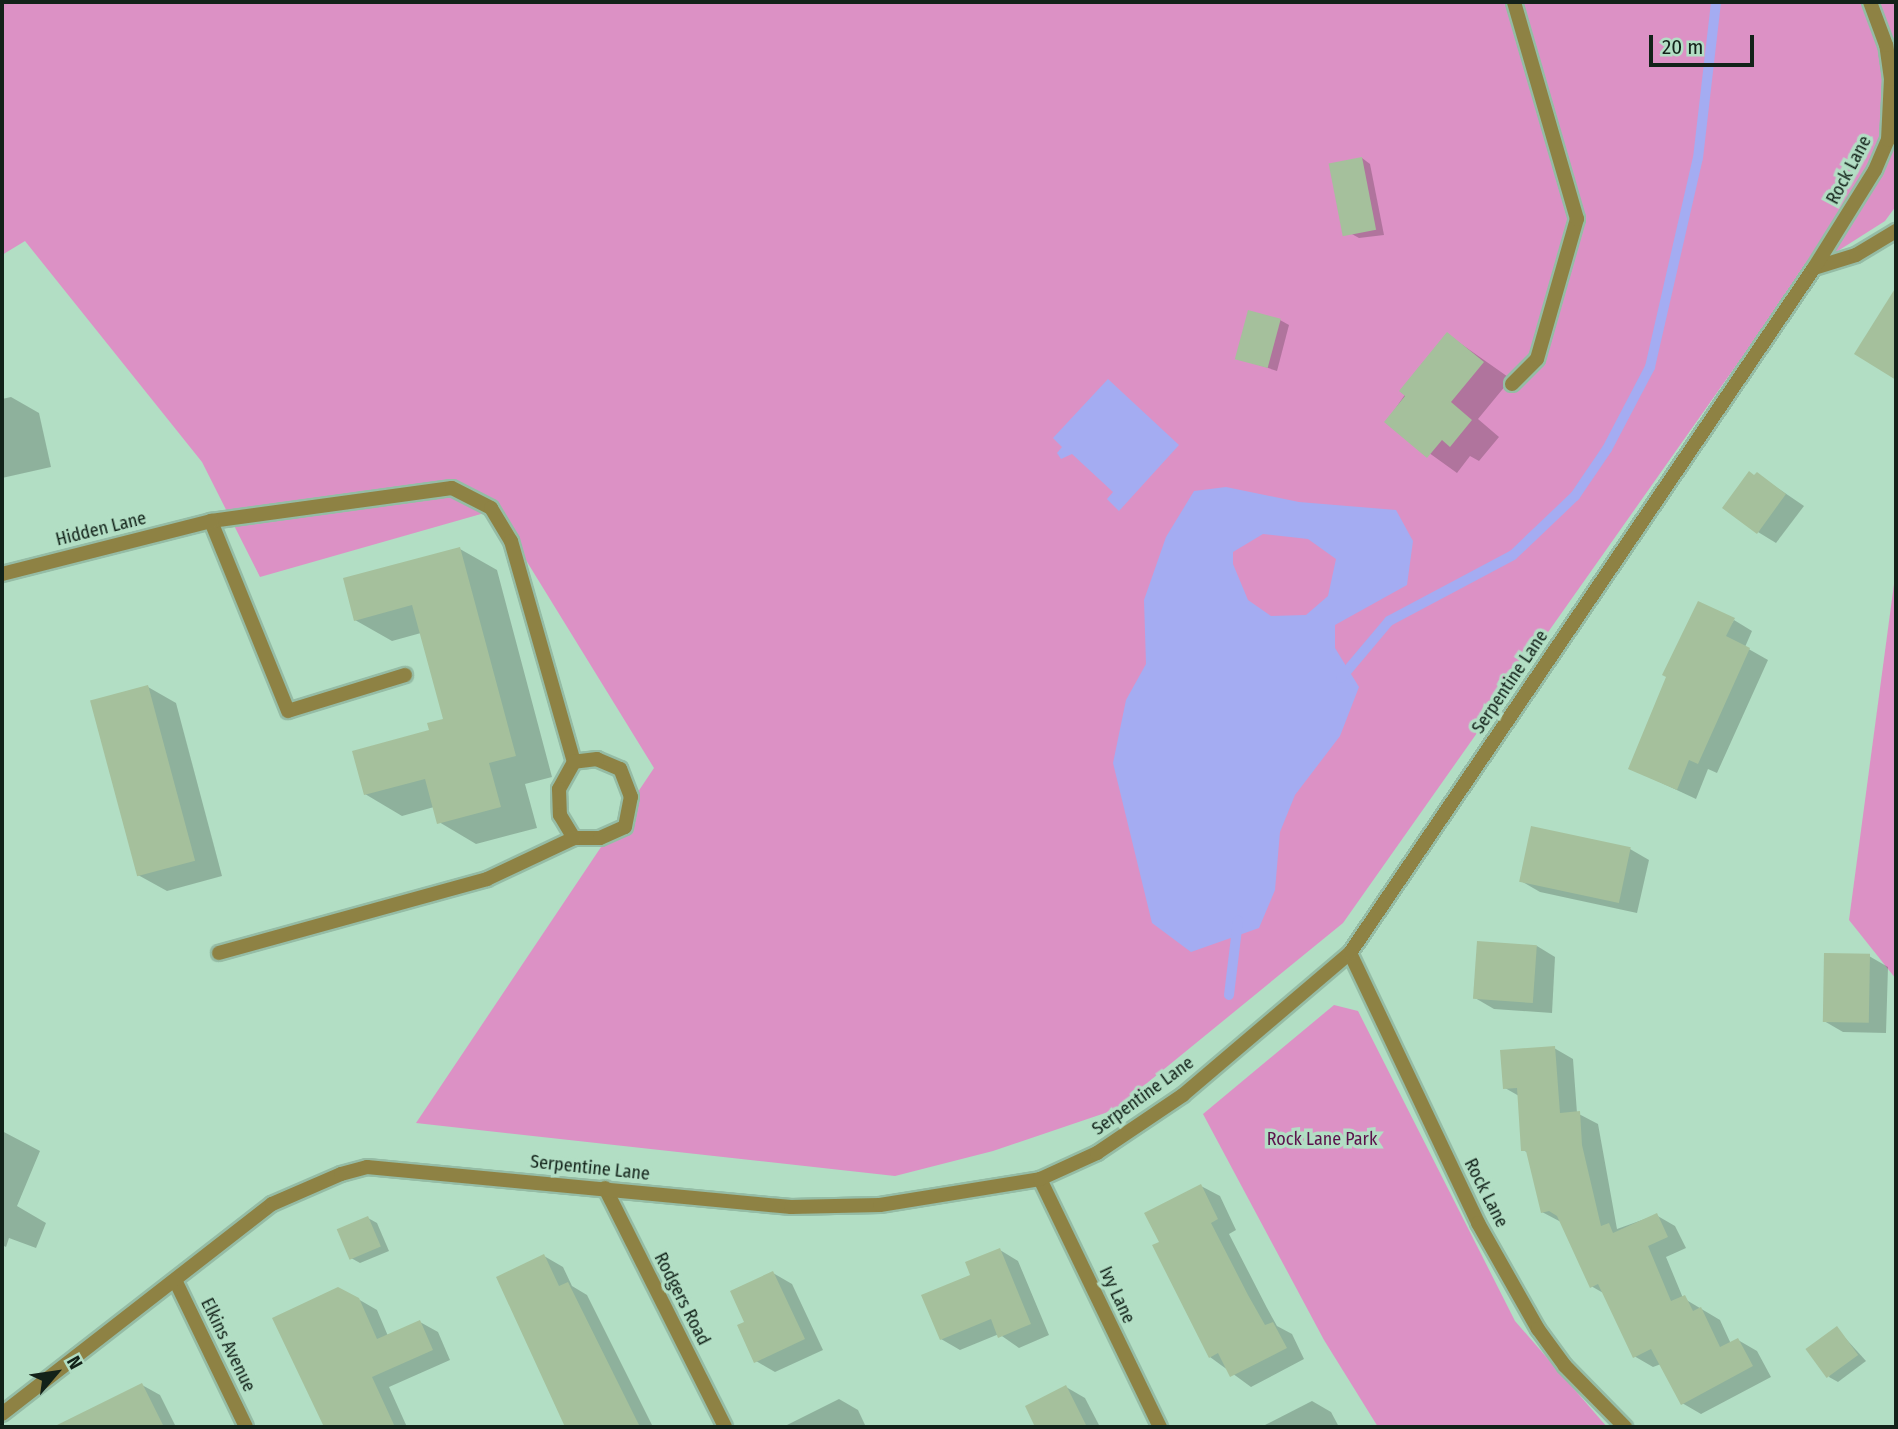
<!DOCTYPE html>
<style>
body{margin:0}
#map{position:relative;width:1898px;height:1429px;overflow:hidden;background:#b2dec4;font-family:"Fira Sans Condensed",sans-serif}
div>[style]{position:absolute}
.green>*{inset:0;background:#dc91c5}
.water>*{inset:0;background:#a4acf2}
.shadow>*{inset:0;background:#0003}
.stream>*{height:10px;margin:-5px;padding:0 5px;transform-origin:5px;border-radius:5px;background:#a4acf2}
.building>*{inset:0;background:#a5c09c;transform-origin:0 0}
.roads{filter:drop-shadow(2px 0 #95bca5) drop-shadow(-2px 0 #95bca5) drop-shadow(0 2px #95bca5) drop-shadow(0 -2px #95bca5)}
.service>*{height:14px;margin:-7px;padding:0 7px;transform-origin:7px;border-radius:7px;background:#8e8244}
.minor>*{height:14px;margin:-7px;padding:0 7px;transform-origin:7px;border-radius:7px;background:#8e8244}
span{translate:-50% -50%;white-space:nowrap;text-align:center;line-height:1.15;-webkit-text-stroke:7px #b2dec4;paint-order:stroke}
.street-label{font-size:18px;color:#122219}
.park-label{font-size:18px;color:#5b114b}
.frame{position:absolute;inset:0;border:4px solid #122219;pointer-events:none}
.north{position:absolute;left:21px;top:1338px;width:70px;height:70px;-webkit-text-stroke:5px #b2dec4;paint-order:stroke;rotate:61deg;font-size:19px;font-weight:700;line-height:28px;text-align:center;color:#122219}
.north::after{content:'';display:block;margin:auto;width:24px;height:32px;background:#122219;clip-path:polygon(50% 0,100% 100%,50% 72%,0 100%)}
.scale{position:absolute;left:1649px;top:35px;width:105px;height:32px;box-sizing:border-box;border:4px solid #122219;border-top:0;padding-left:9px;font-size:21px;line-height:24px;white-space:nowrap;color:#122219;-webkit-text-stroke:5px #b2dec4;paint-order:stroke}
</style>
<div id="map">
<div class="green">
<div style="clip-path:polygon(2px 2px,1896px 2px,1896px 206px,1885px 221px,1800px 275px,1343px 923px,1114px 1110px,993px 1151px,895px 1176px,416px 1123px,654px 768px,495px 510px,260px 577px,202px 462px,25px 241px,2px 255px)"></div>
<div style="clip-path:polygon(1896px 569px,1896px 979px,1849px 920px)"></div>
<div style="clip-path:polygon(1334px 1005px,1358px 1011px,1515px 1321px,1607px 1427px,1378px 1427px,1324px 1340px,1203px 1114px)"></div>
</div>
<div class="water">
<div style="clip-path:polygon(1108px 379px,1179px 445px,1119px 511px,1107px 499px,1113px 492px,1072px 454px,1061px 459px,1057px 453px,1062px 447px,1053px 438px)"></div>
<div style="clip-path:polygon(evenodd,1226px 487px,1299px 502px,1396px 510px,1413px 541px,1407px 585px,1335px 625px,1335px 648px,1359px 687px,1340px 736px,1295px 795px,1280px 832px,1275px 890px,1259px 928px,1191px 952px,1152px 923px,1113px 763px,1126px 700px,1146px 664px,1144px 600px,1166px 537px,1194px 491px,1226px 487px,1263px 534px,1308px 539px,1336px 559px,1328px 596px,1306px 615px,1271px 616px,1248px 600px,1233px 564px,1233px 552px,1263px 534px)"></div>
</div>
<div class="shadow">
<div style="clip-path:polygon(1362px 158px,1370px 164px,1384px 235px,1359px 238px,1350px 233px)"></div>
<div style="clip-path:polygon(1280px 320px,1289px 325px,1277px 371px,1238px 358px)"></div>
<div style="clip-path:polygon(1447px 334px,1511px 379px,1478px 419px,1499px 437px,1479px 461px,1470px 456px,1457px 473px,1386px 422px)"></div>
<div style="clip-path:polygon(11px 397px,39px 413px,51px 467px,2px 478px,2px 399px)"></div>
<div style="clip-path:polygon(1757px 474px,1804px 506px,1776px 543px,1758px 532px)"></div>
<div style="clip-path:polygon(460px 549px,497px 570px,552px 777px,525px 784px,537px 828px,476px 844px,439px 822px,434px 807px,402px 816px,365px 794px,445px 720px,421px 633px,392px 641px,355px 620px)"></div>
<div style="clip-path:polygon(1734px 620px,1752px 631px,1745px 647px,1768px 660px,1717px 773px,1708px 769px,1696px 799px,1634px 770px)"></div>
<div style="clip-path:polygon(148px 687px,176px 703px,222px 876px,167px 891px,138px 875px)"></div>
<div style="clip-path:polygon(1630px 849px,1649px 860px,1637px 913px,1540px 892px,1521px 881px)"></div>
<div style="clip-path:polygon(1537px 946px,1555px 957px,1552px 1013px,1494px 1009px,1475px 998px)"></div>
<div style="clip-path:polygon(1869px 956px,1888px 967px,1886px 1033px,1843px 1032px,1824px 1021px)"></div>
<div style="clip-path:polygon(1554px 1048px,1573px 1059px,1577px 1113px,1598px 1124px,1617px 1229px,1656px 1215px,1675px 1226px,1686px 1248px,1666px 1257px,1683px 1298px,1720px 1320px,1731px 1344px,1738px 1340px,1757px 1351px,1771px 1377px,1701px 1414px,1682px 1403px,1661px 1364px,1653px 1367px,1634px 1356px,1605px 1294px,1591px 1286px,1561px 1222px,1542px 1212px,1528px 1153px,1523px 1150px,1519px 1096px,1505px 1088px)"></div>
<div style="clip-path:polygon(2px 1131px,40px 1151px,17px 1206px,46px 1223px,36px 1248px,9px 1238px,6px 1247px,2px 1245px)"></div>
<div style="clip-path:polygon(1201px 1186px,1220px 1196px,1236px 1230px,1229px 1234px,1267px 1308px,1277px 1326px,1292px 1334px,1304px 1359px,1251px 1387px,1210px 1357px,1161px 1242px)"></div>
<div style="clip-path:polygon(368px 1218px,377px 1223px,389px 1251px,360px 1263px,351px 1258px)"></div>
<div style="clip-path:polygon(1000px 1250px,1018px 1261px,1049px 1335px,1019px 1348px,999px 1334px,960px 1350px,941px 1339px)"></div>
<div style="clip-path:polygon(544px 1256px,563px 1267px,572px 1286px,587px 1295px,653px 1427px,568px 1427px,498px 1278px)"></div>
<div style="clip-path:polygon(773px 1273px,792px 1284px,823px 1350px,775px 1372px,756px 1361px,747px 1323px)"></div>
<div style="clip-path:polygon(358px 1299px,377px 1310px,388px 1336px,420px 1322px,438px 1332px,450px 1360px,389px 1387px,407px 1427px,326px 1427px,274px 1319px)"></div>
<div style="clip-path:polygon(1837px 1329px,1866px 1361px,1838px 1382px,1829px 1377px)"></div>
<div style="clip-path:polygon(142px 1385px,160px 1395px,176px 1427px,83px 1427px,78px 1417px)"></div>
<div style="clip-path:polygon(1066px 1387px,1085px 1398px,1100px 1427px,1037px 1427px,1027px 1406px)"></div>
<div style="clip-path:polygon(839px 1399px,858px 1410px,866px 1427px,783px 1427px)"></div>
<div style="clip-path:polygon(1312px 1401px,1331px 1412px,1339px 1427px,1261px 1427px)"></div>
</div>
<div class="stream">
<div style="left:1341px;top:678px;width:75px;rotate:-49.9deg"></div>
<div style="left:1389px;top:621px;width:140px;rotate:-28deg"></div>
<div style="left:1513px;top:555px;width:86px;rotate:-43.6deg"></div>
<div style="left:1575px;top:496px;width:57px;rotate:-55.8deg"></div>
<div style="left:1607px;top:449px;width:93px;rotate:-62.3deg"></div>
<div style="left:1650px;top:367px;width:214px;rotate:-77.1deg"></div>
<div style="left:1698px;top:158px;width:157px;rotate:-83.4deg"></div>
<div style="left:1229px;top:995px;width:75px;rotate:-83.1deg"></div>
</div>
<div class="building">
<div style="left:1362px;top:157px;width:74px;height:34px;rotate:79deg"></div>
<div style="clip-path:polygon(1896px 287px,1896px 380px,1854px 354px)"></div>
<div style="left:1248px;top:310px;width:34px;height:51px;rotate:15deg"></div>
<div style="clip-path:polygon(1447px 332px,1484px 362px,1451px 402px,1472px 420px,1450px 447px,1442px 440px,1427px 458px,1384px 422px,1405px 396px,1399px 391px)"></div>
<div style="clip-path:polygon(1749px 471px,1754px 475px,1757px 472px,1786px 494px,1757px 534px,1722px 508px)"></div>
<div style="clip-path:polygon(460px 547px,516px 756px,489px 763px,501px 807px,437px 824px,425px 779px,364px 795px,352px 751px,429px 730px,427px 723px,443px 719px,412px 605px,354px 621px,343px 578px)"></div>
<div style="clip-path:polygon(1698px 601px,1735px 618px,1726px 636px,1750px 648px,1698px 764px,1689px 760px,1677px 790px,1628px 769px,1666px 677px,1662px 675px)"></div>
<div style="left:148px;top:685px;width:182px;height:60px;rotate:75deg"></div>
<div style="left:1531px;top:826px;width:102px;height:57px;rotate:12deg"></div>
<div style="left:1477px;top:941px;width:60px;height:58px;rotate:4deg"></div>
<div style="left:1824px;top:953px;width:46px;height:69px;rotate:1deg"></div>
<div style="clip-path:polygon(1555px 1046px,1560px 1113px,1580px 1111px,1582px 1145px,1601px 1226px,1609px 1223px,1613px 1233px,1657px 1213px,1668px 1237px,1648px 1246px,1671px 1301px,1685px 1295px,1693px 1311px,1701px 1307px,1720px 1347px,1738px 1338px,1753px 1366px,1681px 1405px,1651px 1349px,1633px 1358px,1598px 1284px,1590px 1288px,1557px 1216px,1549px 1211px,1541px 1213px,1526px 1151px,1521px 1151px,1517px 1088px,1503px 1089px,1500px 1050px)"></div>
<div style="clip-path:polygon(1201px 1184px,1218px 1219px,1211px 1223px,1248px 1295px,1265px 1325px,1273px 1322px,1287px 1348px,1230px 1377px,1218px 1353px,1209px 1358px,1152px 1245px,1159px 1242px,1144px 1213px)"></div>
<div style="left:368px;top:1216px;width:33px;height:34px;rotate:67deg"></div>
<div style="clip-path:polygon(1000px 1248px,1031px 1324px,998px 1338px,991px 1319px,940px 1340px,921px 1295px,970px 1275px,965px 1262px)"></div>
<div style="clip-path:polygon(544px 1254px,559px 1286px,568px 1282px,640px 1427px,565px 1427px,496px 1277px)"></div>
<div style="clip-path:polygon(773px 1271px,805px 1339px,754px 1363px,737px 1325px,744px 1322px,730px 1291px)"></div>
<div style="clip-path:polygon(338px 1287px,359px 1298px,377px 1339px,420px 1320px,433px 1350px,372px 1377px,395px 1427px,324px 1427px,272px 1318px)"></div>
<div style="left:1837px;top:1326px;width:36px;height:39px;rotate:54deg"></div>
<div style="clip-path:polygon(142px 1383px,164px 1427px,53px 1427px)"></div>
<div style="clip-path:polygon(1066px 1385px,1087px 1427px,1035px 1427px,1025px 1406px)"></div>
</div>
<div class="roads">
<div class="service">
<div style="left:405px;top:675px;width:122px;rotate:162.9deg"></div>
<div style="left:288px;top:711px;width:205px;rotate:-112.1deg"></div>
<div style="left:211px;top:521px;width:243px;rotate:-7.8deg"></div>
<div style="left:452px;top:488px;width:44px;rotate:27.1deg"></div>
<div style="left:491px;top:508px;width:39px;rotate:59deg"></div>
<div style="left:511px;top:541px;width:230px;rotate:74.1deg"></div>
<div style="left:574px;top:762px;width:31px;rotate:119deg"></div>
<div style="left:559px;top:789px;width:26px;rotate:88deg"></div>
<div style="left:560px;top:815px;width:27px;rotate:59deg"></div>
<div style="left:574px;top:838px;width:26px"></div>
<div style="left:600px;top:838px;width:27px;rotate:-24deg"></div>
<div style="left:625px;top:827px;width:31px;rotate:-79deg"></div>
<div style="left:631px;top:797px;width:30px;rotate:-111deg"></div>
<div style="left:620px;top:769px;width:25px;rotate:-157deg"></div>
<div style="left:597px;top:759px;width:23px;rotate:173deg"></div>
<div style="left:219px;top:953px;width:278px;rotate:-15.4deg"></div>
<div style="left:487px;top:879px;width:96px;rotate:-25.2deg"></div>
</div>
<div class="minor">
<div style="left:1814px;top:268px;width:44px;rotate:-17.2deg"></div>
<div style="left:1856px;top:255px;width:47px;rotate:-31deg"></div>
<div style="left:1512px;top:384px;width:35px;rotate:-45deg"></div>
<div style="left:1537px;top:359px;width:146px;rotate:-74.1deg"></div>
<div style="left:1577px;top:219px;width:226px;rotate:-106.2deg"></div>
<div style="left:2px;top:574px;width:216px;rotate:-14.2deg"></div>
<div style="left:1350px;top:953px;width:299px;rotate:64.6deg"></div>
<div style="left:1478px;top:1223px;width:122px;rotate:60.5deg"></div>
<div style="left:1538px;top:1329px;width:46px;rotate:53.9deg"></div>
<div style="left:1565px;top:1366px;width:86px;rotate:45.5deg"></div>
<div style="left:1040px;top:1179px;width:276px;rotate:64.2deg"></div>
<div style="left:605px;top:1188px;width:267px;rotate:63.3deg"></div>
<div style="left:175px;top:1280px;width:163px;rotate:64.2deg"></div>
<div style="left:2px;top:1414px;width:342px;rotate:-37.9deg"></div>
<div style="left:272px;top:1204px;width:75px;rotate:-23.5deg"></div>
<div style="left:341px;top:1174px;width:27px;rotate:-15deg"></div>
<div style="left:367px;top:1167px;width:426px;rotate:5.4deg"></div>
<div style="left:791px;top:1207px;width:89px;rotate:-1.3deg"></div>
<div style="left:880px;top:1205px;width:162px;rotate:-9.2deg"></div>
<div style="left:1040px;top:1179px;width:63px;rotate:-24.5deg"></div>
<div style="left:1097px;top:1153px;width:104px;rotate:-34deg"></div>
<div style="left:1183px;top:1095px;width:219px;rotate:-40.4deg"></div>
<div style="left:1350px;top:953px;width:827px;rotate:-55.89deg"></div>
<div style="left:1814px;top:268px;width:115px;rotate:-58.1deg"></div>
<div style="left:1875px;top:170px;width:33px;rotate:-67deg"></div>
<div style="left:1888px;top:140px;width:61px;rotate:-87.2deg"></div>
<div style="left:1891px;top:79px;width:34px;rotate:-98deg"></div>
<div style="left:1886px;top:45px;width:46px;rotate:-110.4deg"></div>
</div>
</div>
<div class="street-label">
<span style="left:1849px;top:170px;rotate:-62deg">Rock Lane</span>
<span style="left:101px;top:529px;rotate:-14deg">Hidden Lane</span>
<span style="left:1510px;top:682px;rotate:-56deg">Serpentine Lane</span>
<span style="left:1143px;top:1096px;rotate:-36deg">Serpentine Lane</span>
<span style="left:590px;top:1168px;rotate:6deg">Serpentine Lane</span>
<span style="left:1486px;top:1193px;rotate:63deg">Rock Lane</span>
<span style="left:1117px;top:1295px;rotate:65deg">Ivy Lane</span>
<span style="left:682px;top:1299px;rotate:63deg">Rodgers Road</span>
<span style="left:228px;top:1345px;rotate:64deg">Elkins Avenue</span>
</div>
<div class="park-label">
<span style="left:1322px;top:1139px">Rock Lane Park</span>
</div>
<div class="frame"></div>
<div class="north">N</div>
<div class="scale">20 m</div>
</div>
